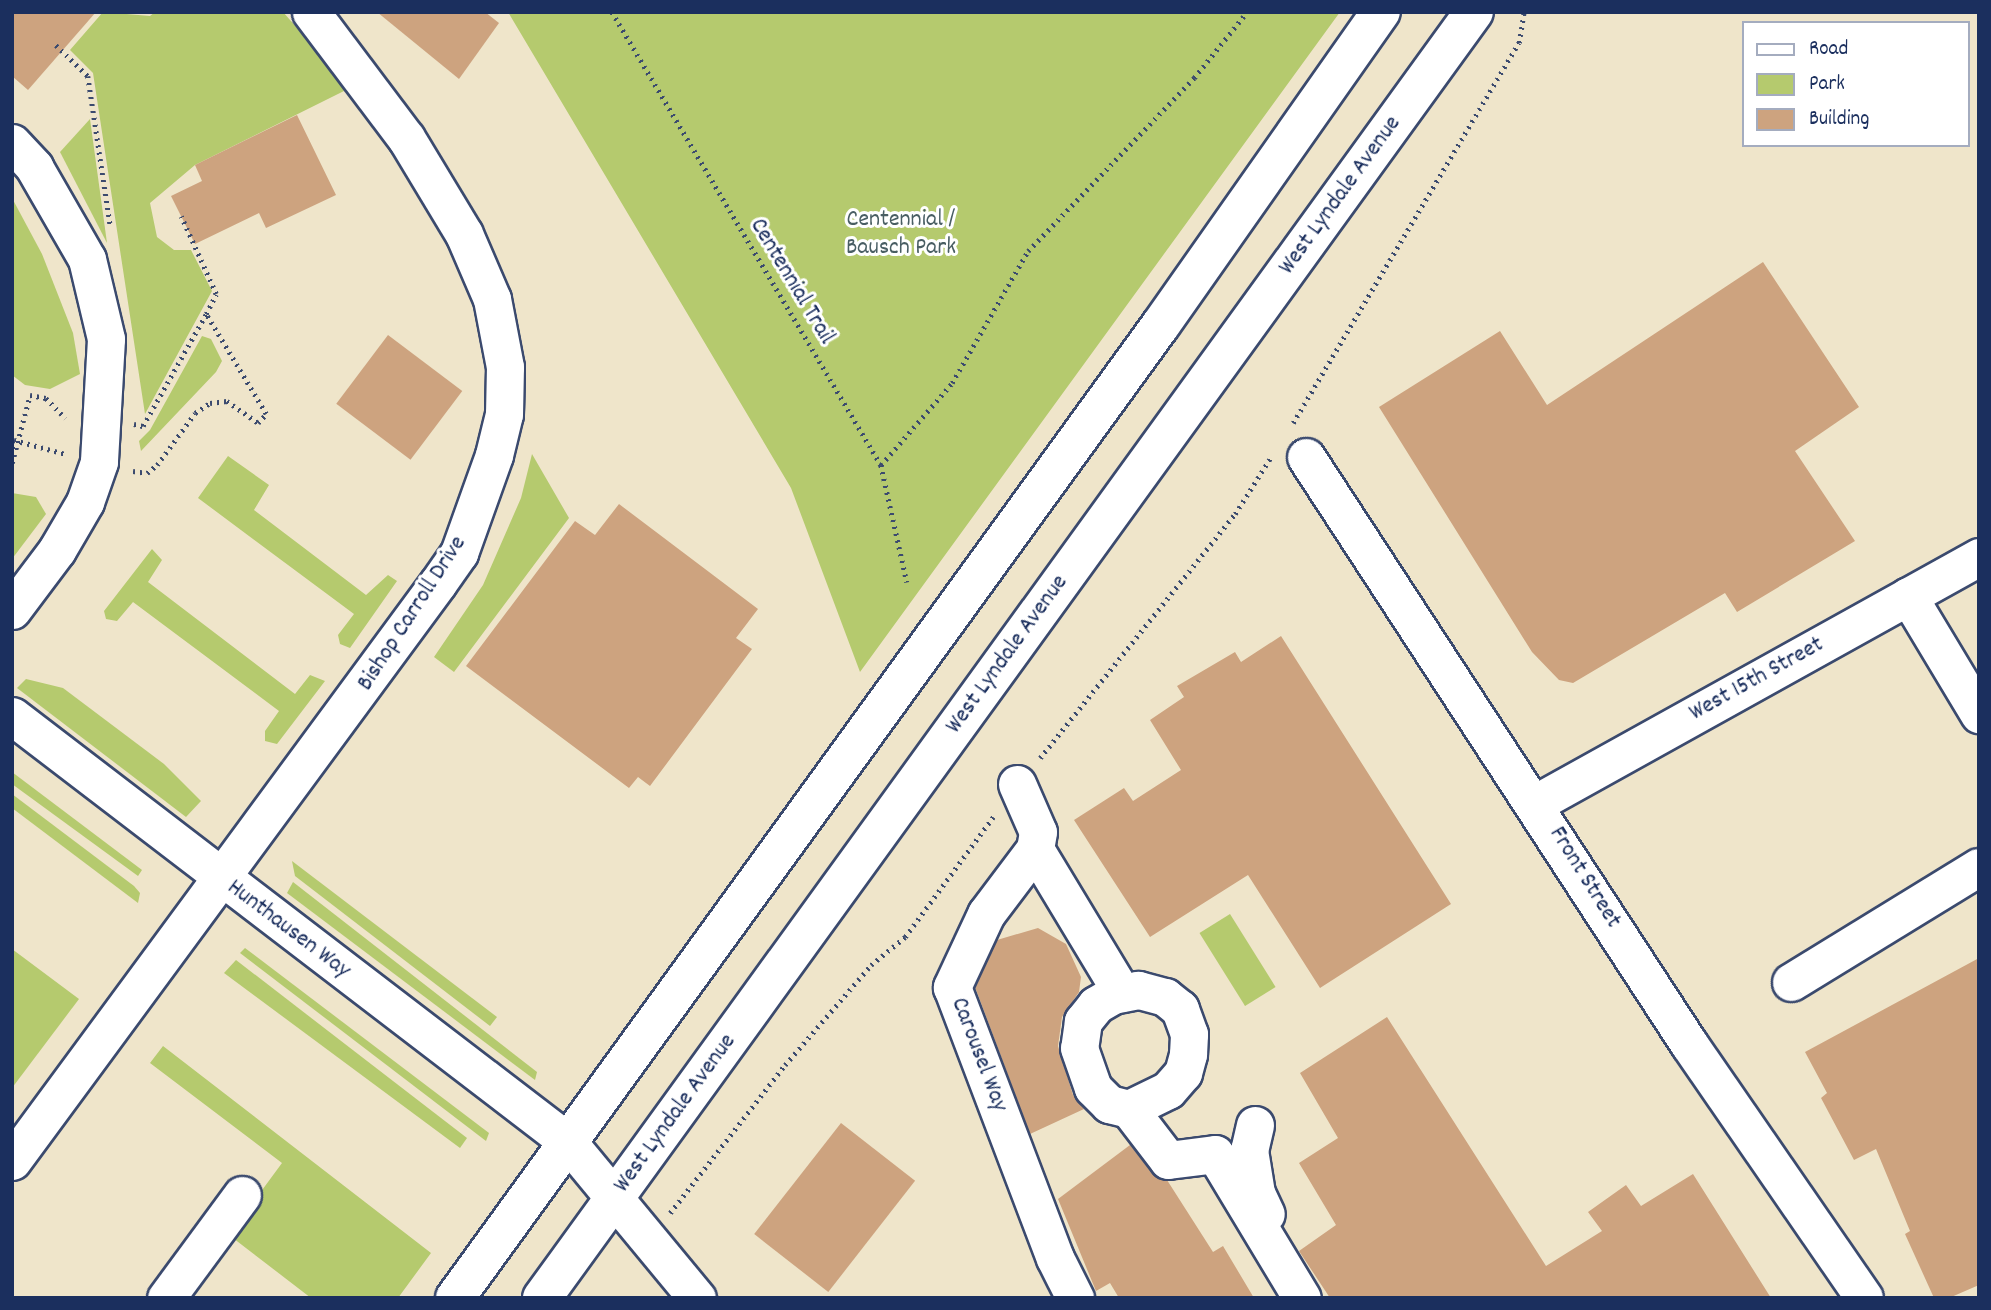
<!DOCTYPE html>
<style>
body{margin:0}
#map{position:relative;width:1991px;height:1310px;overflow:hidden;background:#efe5ca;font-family:Dekko,sans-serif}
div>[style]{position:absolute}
.green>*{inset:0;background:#b5ca6e;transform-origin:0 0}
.building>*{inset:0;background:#cda37f;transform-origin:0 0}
.path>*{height:4.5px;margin-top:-2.25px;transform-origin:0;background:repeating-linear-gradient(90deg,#3b4a6e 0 2px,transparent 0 7px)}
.roads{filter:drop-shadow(2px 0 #3b4a6e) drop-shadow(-2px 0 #3b4a6e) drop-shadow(0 2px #3b4a6e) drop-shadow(0 -2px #3b4a6e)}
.minor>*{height:37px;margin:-18.5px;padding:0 18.5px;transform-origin:18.5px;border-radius:18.5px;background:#fff}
.highway>*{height:38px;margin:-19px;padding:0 19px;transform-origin:19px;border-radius:19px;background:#fff}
span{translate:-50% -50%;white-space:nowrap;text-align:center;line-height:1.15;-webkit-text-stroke:6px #fff;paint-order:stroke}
.street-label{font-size:24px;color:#1b2f5e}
.park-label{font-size:24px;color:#495e63}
.frame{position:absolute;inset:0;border:14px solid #1b2f5e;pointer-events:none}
.legend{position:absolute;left:1742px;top:21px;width:228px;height:126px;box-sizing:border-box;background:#fff;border:2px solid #a4acbf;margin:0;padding:9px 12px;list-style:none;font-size:21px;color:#1b2f5e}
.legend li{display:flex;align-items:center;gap:14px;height:35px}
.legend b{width:35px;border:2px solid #a4acbf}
</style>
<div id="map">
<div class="green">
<div style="clip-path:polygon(103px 12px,150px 16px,155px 12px,283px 12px,334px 70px,344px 91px,195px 165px,150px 203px,157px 237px,174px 250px,191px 250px,212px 291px,145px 414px,93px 73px,70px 50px)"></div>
<div style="clip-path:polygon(508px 12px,1340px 12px,860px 672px,791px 488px)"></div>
<div style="clip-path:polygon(90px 119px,107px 243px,60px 152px)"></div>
<div style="clip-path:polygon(12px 198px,42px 254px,73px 333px,80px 374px,50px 389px,25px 385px,12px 375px)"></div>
<div style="clip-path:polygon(202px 336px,211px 339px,222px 361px,216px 372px,141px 451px,139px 441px,150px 430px)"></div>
<div style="clip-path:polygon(532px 454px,569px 518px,454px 672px,434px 657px,483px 585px,521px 498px)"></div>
<div style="clip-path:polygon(228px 456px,269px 485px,254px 510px,366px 595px,388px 575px,397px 581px,350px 648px,340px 644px,338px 635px,354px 614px,198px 498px)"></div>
<div style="clip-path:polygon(12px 493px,36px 497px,46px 514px,12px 559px)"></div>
<div style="clip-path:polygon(152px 549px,162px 560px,148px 582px,295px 694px,310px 675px,325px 681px,277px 744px,265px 741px,265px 731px,279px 711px,133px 602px,117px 621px,106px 619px,104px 611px)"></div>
<div style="clip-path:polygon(26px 679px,63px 688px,164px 764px,201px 801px,186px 817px,17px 688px)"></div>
<div style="clip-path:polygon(12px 772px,142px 870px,138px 876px,12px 784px)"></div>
<div style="clip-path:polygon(12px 794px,134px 886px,140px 893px,138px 903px,12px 808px)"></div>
<div style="clip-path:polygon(292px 861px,497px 1017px,490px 1026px,295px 876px)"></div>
<div style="clip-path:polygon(293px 882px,537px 1072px,535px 1080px,287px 893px)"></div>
<div style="left:1230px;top:914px;width:86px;height:36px;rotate:58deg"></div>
<div style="clip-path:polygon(245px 948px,489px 1133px,486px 1141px,240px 953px)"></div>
<div style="clip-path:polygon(12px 949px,79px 999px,12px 1088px)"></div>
<div style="clip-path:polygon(236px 960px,467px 1138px,460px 1148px,224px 973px)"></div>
<div style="clip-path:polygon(163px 1046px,431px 1253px,398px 1298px,311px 1298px,229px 1235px,282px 1163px,150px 1063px)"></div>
</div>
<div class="building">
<div style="clip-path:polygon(12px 12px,96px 12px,28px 90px,12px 76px)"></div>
<div style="clip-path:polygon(377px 12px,485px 12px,499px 23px,459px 79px)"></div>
<div style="clip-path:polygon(297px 115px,336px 195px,266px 228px,259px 213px,195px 244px,171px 196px,202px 181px,195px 165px)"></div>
<div style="clip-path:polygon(1763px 262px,1859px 407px,1795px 451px,1855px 541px,1737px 612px,1725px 593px,1573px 683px,1559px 680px,1532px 652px,1379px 407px,1500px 331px,1547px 405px)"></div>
<div style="left:388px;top:335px;width:93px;height:86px;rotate:37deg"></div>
<div style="clip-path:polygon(619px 504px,758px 609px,736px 638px,752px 649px,650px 786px,638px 777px,629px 788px,466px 666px,575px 521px,595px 535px)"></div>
<div style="clip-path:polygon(1281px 636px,1451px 904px,1320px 988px,1248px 875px,1150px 937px,1074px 820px,1124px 788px,1133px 801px,1181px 770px,1150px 720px,1184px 697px,1177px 686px,1235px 652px,1241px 662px)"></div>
<div style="clip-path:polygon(1038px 928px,1066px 944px,1081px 977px,1079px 992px,1062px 1017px,1058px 1046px,1073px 1095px,1084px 1109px,1030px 1134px,975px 987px,997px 940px)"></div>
<div style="clip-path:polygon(1979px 958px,1979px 1285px,1949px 1298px,1934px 1298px,1905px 1234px,1910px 1231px,1876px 1149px,1854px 1160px,1821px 1098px,1827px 1093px,1805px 1052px)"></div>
<div style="clip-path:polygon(1387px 1017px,1546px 1266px,1602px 1231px,1588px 1212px,1626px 1185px,1641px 1206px,1693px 1174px,1771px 1298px,1330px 1298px,1299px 1251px,1336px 1225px,1299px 1163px,1338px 1138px,1300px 1073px)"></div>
<div style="left:841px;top:1123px;width:94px;height:141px;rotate:38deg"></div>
<div style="clip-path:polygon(1130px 1145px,1152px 1173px,1167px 1180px,1213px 1252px,1223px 1246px,1254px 1298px,1119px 1298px,1110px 1283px,1096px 1291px,1058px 1199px)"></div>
</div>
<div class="path">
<div style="left:612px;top:12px;width:527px;rotate:59.3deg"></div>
<div style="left:881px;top:465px;width:120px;rotate:77.5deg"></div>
<div style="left:56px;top:45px;width:45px;rotate:44.1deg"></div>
<div style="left:88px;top:76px;width:150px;rotate:81.5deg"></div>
<div style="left:1293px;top:423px;width:442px;rotate:-59.3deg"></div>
<div style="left:1519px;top:43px;width:31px;rotate:-81deg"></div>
<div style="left:134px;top:424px;width:9px;rotate:13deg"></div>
<div style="left:143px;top:426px;width:129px;rotate:-60.6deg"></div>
<div style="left:14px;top:440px;width:54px;rotate:15.1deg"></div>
<div style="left:12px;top:463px;width:70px;rotate:-75.2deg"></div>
<div style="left:30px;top:395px;width:16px;rotate:11deg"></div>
<div style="left:46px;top:398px;width:28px;rotate:46deg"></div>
<div style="left:881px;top:465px;width:108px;rotate:-49.1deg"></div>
<div style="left:952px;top:383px;width:152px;rotate:-60.1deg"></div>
<div style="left:1028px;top:251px;width:240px;rotate:-46.2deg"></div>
<div style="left:1194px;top:78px;width:85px;rotate:-51.2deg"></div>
<div style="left:133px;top:471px;width:14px;rotate:8deg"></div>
<div style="left:147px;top:473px;width:13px;rotate:-39deg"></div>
<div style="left:157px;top:465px;width:64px;rotate:-53.8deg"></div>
<div style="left:195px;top:413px;width:18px;rotate:-34deg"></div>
<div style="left:210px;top:403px;width:17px;rotate:-7deg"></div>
<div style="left:227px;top:401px;width:38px;rotate:35deg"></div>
<div style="left:258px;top:423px;width:12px;rotate:-48deg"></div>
<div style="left:266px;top:414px;width:117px;rotate:-121deg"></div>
<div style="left:206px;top:314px;width:22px;rotate:-63deg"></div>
<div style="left:216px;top:294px;width:85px;rotate:-114.2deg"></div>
<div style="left:1040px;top:758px;width:312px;rotate:-51.4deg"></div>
<div style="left:1235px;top:514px;width:67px;rotate:-57.7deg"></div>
<div style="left:670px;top:1213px;width:187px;rotate:-52.2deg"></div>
<div style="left:785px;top:1065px;width:132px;rotate:-49.3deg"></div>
<div style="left:871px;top:965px;width:44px;rotate:-39.5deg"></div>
<div style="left:905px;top:937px;width:149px;rotate:-53.7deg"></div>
</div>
<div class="roads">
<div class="minor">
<div style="left:12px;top:143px;width:33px;rotate:47deg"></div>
<div style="left:34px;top:167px;width:106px;rotate:60.1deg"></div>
<div style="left:87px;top:259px;width:82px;rotate:76.6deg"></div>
<div style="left:106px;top:339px;width:123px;rotate:93.3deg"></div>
<div style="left:99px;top:462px;width:42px;rotate:109.3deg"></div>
<div style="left:85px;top:502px;width:56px;rotate:120.3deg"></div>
<div style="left:57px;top:550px;width:75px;rotate:126.9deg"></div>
<div style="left:1306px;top:457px;width:701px;rotate:56.88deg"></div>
<div style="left:1689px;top:1044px;width:308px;rotate:55.4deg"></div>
<div style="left:1908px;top:596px;width:138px;rotate:59deg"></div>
<div style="left:12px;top:716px;width:699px;rotate:37.44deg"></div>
<div style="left:567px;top:1141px;width:204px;rotate:50.4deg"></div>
<div style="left:1017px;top:784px;width:52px;rotate:66.4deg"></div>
<div style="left:1038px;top:832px;width:17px;rotate:100deg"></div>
<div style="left:1035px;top:849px;width:81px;rotate:127deg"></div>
<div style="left:986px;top:914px;width:81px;rotate:115deg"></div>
<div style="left:952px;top:987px;width:290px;rotate:69.2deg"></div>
<div style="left:1055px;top:1258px;width:45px;rotate:63.4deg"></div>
<div style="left:1536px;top:803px;width:507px;rotate:-29.04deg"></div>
<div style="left:1035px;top:849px;width:168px;rotate:58.9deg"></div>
<div style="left:1791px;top:982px;width:220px;rotate:-31.5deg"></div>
<div style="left:1129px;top:1109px;width:43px;rotate:-26deg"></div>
<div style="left:1168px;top:1090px;width:23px;rotate:-49deg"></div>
<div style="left:1183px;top:1073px;width:20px;rotate:-75deg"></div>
<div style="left:1188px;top:1054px;width:20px;rotate:-87deg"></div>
<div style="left:1189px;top:1034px;width:27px;rotate:-110deg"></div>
<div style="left:1180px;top:1009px;width:19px;rotate:-141deg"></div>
<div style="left:1165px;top:997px;width:28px;rotate:-165deg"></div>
<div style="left:1138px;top:990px;width:25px;rotate:169deg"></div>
<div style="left:1113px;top:995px;width:20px;rotate:150deg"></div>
<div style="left:1096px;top:1005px;width:21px;rotate:129deg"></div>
<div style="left:1083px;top:1021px;width:27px;rotate:98deg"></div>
<div style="left:1079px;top:1048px;width:42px;rotate:70.7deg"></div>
<div style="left:1093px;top:1088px;width:23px;rotate:45deg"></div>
<div style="left:1109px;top:1104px;width:21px;rotate:14deg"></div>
<div style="left:1129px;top:1109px;width:64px;rotate:52.6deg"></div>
<div style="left:1168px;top:1160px;width:47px;rotate:-7.3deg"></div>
<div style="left:1215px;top:1154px;width:168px;rotate:58.9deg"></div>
<div style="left:1255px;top:1125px;width:26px;rotate:103deg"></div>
<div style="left:1249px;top:1150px;width:44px;rotate:80.8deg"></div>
<div style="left:1256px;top:1193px;width:23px;rotate:65deg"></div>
<div style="left:12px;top:1161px;width:718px;rotate:-53.61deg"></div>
<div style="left:438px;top:583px;width:37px;rotate:-55deg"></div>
<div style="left:459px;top:553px;width:104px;rotate:-70.3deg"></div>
<div style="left:494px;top:455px;width:42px;rotate:-76.3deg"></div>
<div style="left:504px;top:414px;width:47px;rotate:-88.8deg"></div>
<div style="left:505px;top:367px;width:69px;rotate:-100.8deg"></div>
<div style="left:492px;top:299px;width:71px;rotate:-113.3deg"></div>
<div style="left:464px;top:234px;width:112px;rotate:-121.1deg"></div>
<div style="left:406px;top:138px;width:158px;rotate:-127deg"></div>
<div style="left:166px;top:1298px;width:128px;rotate:-53.6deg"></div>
</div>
<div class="highway">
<div style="left:455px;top:1298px;width:1201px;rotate:-54.05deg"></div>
<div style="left:1160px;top:326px;width:384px;rotate:-54.9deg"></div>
<div style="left:542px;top:1298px;width:1588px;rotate:-54.07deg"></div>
</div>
</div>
<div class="street-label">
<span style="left:1341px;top:196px;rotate:-54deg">West Lyndale Avenue</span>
<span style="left:791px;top:282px;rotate:59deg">Centennial Trail</span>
<span style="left:413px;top:614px;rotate:-57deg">Bishop Carroll Drive</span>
<span style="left:1008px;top:655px;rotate:-54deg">West Lyndale Avenue</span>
<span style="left:1757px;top:680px;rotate:-29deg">West 15th Street</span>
<span style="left:1584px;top:878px;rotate:58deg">Front Street</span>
<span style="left:288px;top:930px;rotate:37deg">Hunthausen Way</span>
<span style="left:978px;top:1055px;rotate:69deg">Carousel Way</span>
<span style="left:676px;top:1114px;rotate:-54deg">West Lyndale Avenue</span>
</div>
<div class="park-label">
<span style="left:901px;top:235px">Centennial /<br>Bausch Park</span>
</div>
<div class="frame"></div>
<ul class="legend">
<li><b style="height:9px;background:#fff"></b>Road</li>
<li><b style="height:19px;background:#b5ca6e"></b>Park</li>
<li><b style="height:19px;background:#cda37f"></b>Building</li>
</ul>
</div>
